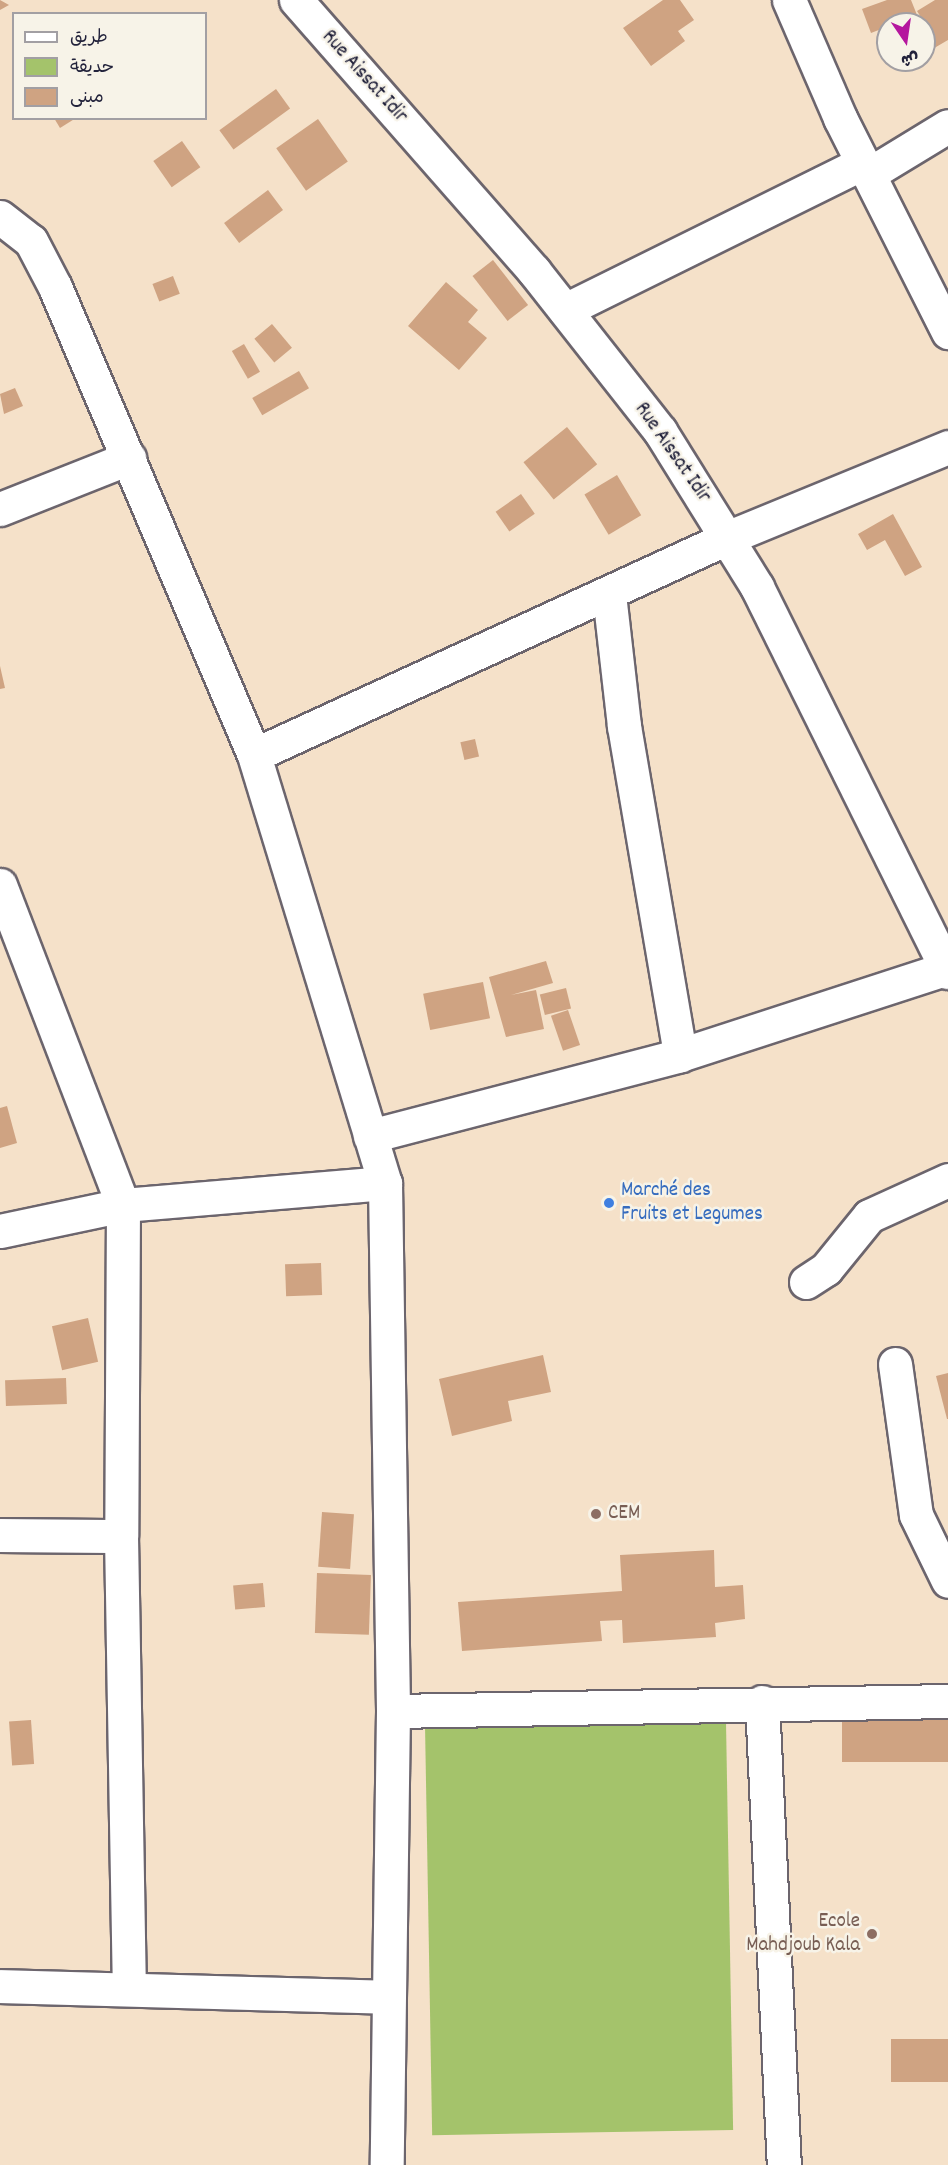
<!DOCTYPE html>
<meta charset="utf-8">
<style>
body{margin:0}
#map{position:relative;width:948px;height:2165px;overflow:hidden;background:#f5e1c9;font-family:Dekko,"Playpen Sans Arabic",sans-serif}
div>[style]{position:absolute}
.green>*{inset:0;background:#a4c36b;transform-origin:0 0}
.building>*{inset:0;background:#cfa382;transform-origin:0 0}
.roads{filter:drop-shadow(2px 0 #6c656d) drop-shadow(-2px 0 #6c656d) drop-shadow(0 2px #6c656d) drop-shadow(0 -2px #6c656d)}
.minor>*{height:33px;margin:-16.5px;padding:0 16.5px;transform-origin:16.5px;border-radius:16.5px;background:#fff}
.dots>*{width:16px;height:16px;translate:-50% -50%;box-sizing:border-box;border:3px solid #f7f3e8;border-radius:50%}
span{translate:-50% -50%;white-space:nowrap;text-align:center;line-height:1.15;-webkit-text-stroke:5px #f7f3e8;paint-order:stroke}
.street-label{font-size:21px;color:#22223b}
.shop-label{font-size:21px;color:#366cbe}
.left{translate:0 -50%;text-align:left}
.education-label{font-size:21px;color:#785e54}
.right{translate:-100% -50%;text-align:right}
.legend{position:absolute;left:12px;top:12px;width:195px;height:108px;box-sizing:border-box;background:#f7f3e8;border:2px solid #a29fa3;margin:0;padding:8px 10px;list-style:none;font-size:18px;color:#22223b}
.legend li{display:flex;align-items:center;gap:12px;height:30px}
.legend b{width:30px;border:2px solid #a29fa3}
.north{position:absolute;left:876px;top:12px;width:60px;height:60px;box-sizing:border-box;background:#f7f3e8;border:2px solid #a29fa3;border-radius:50%;rotate:167deg;font-size:16px;font-weight:700;line-height:24px;text-align:center;color:#22223b}
.north::after{content:'';display:block;margin:auto;width:21px;height:27px;background:#b5179e;clip-path:polygon(50% 0,100% 100%,50% 72%,0 100%)}
</style>
<div id="map">
<div class="green">
<div style="left:726px;top:1722px;width:408px;height:301px;rotate:89deg"></div>
</div>
<div class="building">
<div style="clip-path:polygon(0 0,9px 5px,0 10px)"></div>
<div style="clip-path:polygon(663px 0,680px 0,694px 20px,678px 31px,685px 41px,651px 66px,623px 28px)"></div>
<div style="clip-path:polygon(887px 0,911px 0,917px 15px,871px 33px,862px 9px)"></div>
<div style="clip-path:polygon(935px 0,948px 0,948px 40px,924px 54px,924px 40px,932px 35px,917px 11px)"></div>
<div style="left:276px;top:89px;width:24px;height:70px;rotate:54deg"></div>
<div style="clip-path:polygon(54px 118px,76px 118px,60px 128px)"></div>
<div style="left:318px;top:119px;width:52px;height:51px;rotate:55deg"></div>
<div style="left:182px;top:141px;width:32px;height:35px;rotate:55deg"></div>
<div style="left:268px;top:190px;width:25px;height:55px;rotate:53deg"></div>
<div style="left:493px;top:260px;width:57px;height:26px;rotate:52deg"></div>
<div style="left:173px;top:276px;width:19px;height:22px;rotate:69deg"></div>
<div style="clip-path:polygon(446px 282px,478px 310px,468px 322px,487px 338px,459px 370px,408px 326px)"></div>
<div style="left:272px;top:324px;width:31px;height:23px;rotate:50deg"></div>
<div style="left:244px;top:344px;width:32px;height:14px;rotate:60deg"></div>
<div style="left:299px;top:371px;width:20px;height:54px;rotate:60deg"></div>
<div style="clip-path:polygon(15px 388px,23px 406px,4px 414px,0 394px)"></div>
<div style="left:567px;top:427px;width:48px;height:56px;rotate:51deg"></div>
<div style="left:617px;top:475px;width:47px;height:38px;rotate:59deg"></div>
<div style="left:521px;top:494px;width:24px;height:31px;rotate:55deg"></div>
<div style="clip-path:polygon(893px 514px,922px 567px,905px 576px,885px 540px,867px 550px,858px 534px)"></div>
<div style="clip-path:polygon(0 666px,5px 688px,0 689px)"></div>
<div style="left:475px;top:739px;width:18px;height:15px;rotate:77deg"></div>
<div style="clip-path:polygon(546px 961px,553px 983px,511px 995px,536px 990px,544px 1029px,506px 1037px,489px 977px)"></div>
<div style="left:483px;top:982px;width:37px;height:61px;rotate:79deg"></div>
<div style="left:566px;top:988px;width:21px;height:27px;rotate:76deg"></div>
<div style="left:568px;top:1010px;width:37px;height:18px;rotate:71deg"></div>
<div style="clip-path:polygon(7px 1106px,17px 1143px,0 1148px,0 1108px)"></div>
<div style="left:321px;top:1263px;width:32px;height:36px;rotate:88deg"></div>
<div style="left:88px;top:1318px;width:45px;height:37px;rotate:77deg"></div>
<div style="clip-path:polygon(543px 1355px,551px 1392px,508px 1401px,512px 1421px,452px 1436px,439px 1379px)"></div>
<div style="clip-path:polygon(948px 1373px,948px 1419px,947px 1419px,936px 1376px)"></div>
<div style="left:66px;top:1378px;width:26px;height:61px;rotate:88deg"></div>
<div style="left:322px;top:1512px;width:32px;height:55px;rotate:4deg"></div>
<div style="clip-path:polygon(714px 1550px,715px 1587px,743px 1585px,745px 1619px,715px 1623px,716px 1637px,623px 1643px,622px 1620px,600px 1621px,602px 1641px,462px 1651px,458px 1602px,622px 1591px,620px 1555px)"></div>
<div style="left:317px;top:1573px;width:54px;height:60px;rotate:2deg"></div>
<div style="left:263px;top:1583px;width:24px;height:30px;rotate:85deg"></div>
<div style="left:842px;top:1713px;width:106px;height:49px"></div>
<div style="left:31px;top:1720px;width:44px;height:22px;rotate:86deg"></div>
<div style="left:891px;top:2039px;width:57px;height:43px"></div>
</div>
<div class="roads">
<div class="minor">
<div style="left:296px;top:0;width:361px;rotate:48.7deg"></div>
<div style="left:534px;top:271px;width:204px;rotate:51.8deg"></div>
<div style="left:660px;top:431px;width:184px;rotate:58.1deg"></div>
<div style="left:757px;top:587px;width:430px;rotate:63.6deg"></div>
<div style="left:789px;top:0;width:129px;rotate:66.6deg"></div>
<div style="left:840px;top:118px;width:240px;rotate:63.2deg"></div>
<div style="left:869px;top:174px;width:92px;rotate:-31.3deg"></div>
<div style="left:0;top:217px;width:39px;rotate:38deg"></div>
<div style="left:31px;top:241px;width:52px;rotate:62.4deg"></div>
<div style="left:55px;top:287px;width:509px;rotate:66.96deg"></div>
<div style="left:254px;top:755px;width:448px;rotate:73deg"></div>
<div style="left:385px;top:1183px;width:528px;rotate:89.13deg"></div>
<div style="left:393px;top:1711px;width:454px;rotate:90.8deg"></div>
<div style="left:565px;top:310px;width:332px;rotate:-26.3deg"></div>
<div style="left:0;top:509px;width:139px;rotate:-21.6deg"></div>
<div style="left:609px;top:594px;width:133px;rotate:83.5deg"></div>
<div style="left:624px;top:726px;width:334px;rotate:80.3deg"></div>
<div style="left:254px;top:755px;width:523px;rotate:-24.65deg"></div>
<div style="left:729px;top:537px;width:237px;rotate:-22.3deg"></div>
<div style="left:0;top:885px;width:343px;rotate:69deg"></div>
<div style="left:123px;top:1205px;width:331px;rotate:90.3deg"></div>
<div style="left:121px;top:1536px;width:453px;rotate:89deg"></div>
<div style="left:370px;top:1136px;width:320px;rotate:-14.6deg"></div>
<div style="left:680px;top:1055px;width:282px;rotate:-18deg"></div>
<div style="left:0;top:1231px;width:126px;rotate:-11.9deg"></div>
<div style="left:123px;top:1205px;width:263px;rotate:-4.8deg"></div>
<div style="left:806px;top:1282px;width:24px;rotate:-33deg"></div>
<div style="left:826px;top:1269px;width:68px;rotate:-50.9deg"></div>
<div style="left:869px;top:1216px;width:87px;rotate:-24.5deg"></div>
<div style="left:895px;top:1364px;width:152px;rotate:82.1deg"></div>
<div style="left:916px;top:1515px;width:73px;rotate:64.1deg"></div>
<div style="left:0;top:1535px;width:121px;rotate:0.5deg"></div>
<div style="left:762px;top:1702px;width:464px;rotate:87.3deg"></div>
<div style="left:393px;top:1711px;width:555px;rotate:-1.03deg"></div>
<div style="left:0;top:1986px;width:387px;rotate:1.6deg"></div>
</div>
</div>
<div class="dots">
<div style="left:609px;top:1203px;background:#3f7fe0"></div>
<div style="left:596px;top:1514px;background:#8d6e63"></div>
<div style="left:872px;top:1934px;background:#8d6e63"></div>
</div>
<div class="street-label">
<span style="left:364px;top:77px;rotate:48deg">Rue Aissat Idir</span>
<span style="left:672px;top:453px;rotate:55deg">Rue Aissat Idir</span>
</div>
<div class="shop-label">
<span class="left" style="left:621px;top:1203px">Marché des<br>Fruits et Legumes</span>
</div>
<div class="education-label">
<span class="left" style="left:608px;top:1514px">CEM</span>
<span class="right" style="left:860px;top:1934px">Ecole<br>Mahdjoub Kala</span>
</div>
<ul class="legend">
<li><b style="height:8px;background:#fff"></b>طريق</li>
<li><b style="height:16px;background:#a4c36b"></b>حديقة</li>
<li><b style="height:16px;background:#cfa382"></b>مبنى</li>
</ul>
<div class="north">ش</div>
</div>
